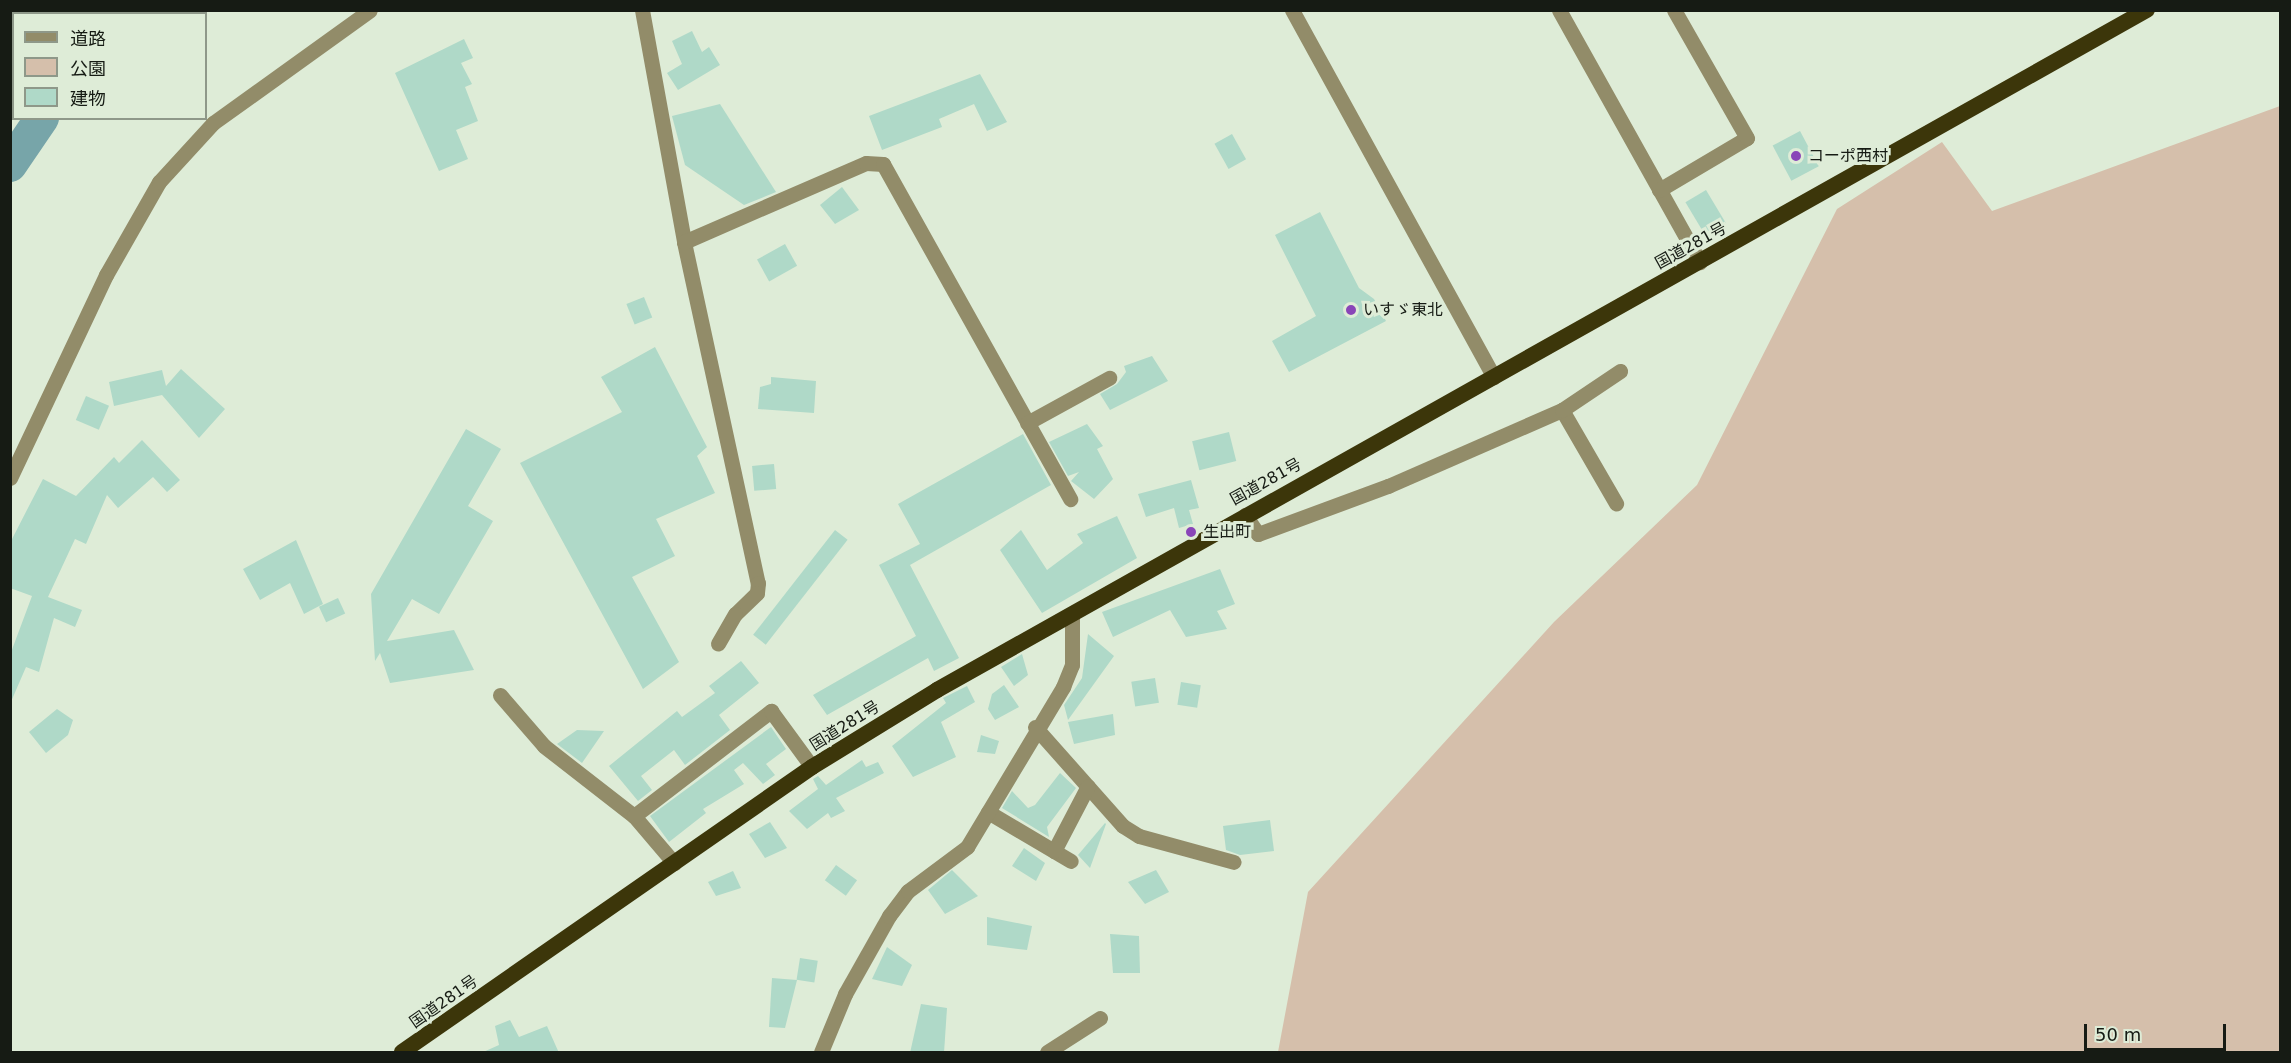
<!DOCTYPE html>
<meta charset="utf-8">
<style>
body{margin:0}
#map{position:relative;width:2291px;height:1063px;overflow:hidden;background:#deecd7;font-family:"DejaVu Sans","Noto Sans JP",sans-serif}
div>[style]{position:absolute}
.green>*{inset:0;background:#d5bfab}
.river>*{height:34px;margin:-17px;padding:0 17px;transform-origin:17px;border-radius:17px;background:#77a5a9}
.building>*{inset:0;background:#afd9c8;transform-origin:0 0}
.minor>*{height:15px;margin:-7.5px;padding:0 7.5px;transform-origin:7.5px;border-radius:7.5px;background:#928c69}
.trunk>*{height:16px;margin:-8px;padding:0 8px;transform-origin:8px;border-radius:8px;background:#3c360a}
.dots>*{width:16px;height:16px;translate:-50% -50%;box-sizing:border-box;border:3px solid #deecd7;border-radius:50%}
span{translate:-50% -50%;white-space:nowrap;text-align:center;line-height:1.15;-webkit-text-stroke:6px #deecd7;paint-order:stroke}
.poi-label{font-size:16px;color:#161b14}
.left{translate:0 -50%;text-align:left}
.street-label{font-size:16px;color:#161b14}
.frame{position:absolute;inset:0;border:12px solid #161b14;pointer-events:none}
.legend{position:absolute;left:12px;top:12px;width:195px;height:108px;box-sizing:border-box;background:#deecd7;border:2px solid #8e9889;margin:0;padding:8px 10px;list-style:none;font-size:18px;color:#161b14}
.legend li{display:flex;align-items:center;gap:12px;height:30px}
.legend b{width:30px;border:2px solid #8e9889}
.scale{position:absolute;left:2084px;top:1024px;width:142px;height:27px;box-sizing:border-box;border:3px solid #161b14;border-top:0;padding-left:8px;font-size:18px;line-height:21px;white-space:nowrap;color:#161b14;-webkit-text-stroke:4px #deecd7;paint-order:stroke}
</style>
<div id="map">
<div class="green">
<div style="clip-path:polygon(2280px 106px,2280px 1052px,1278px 1052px,1308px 892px,1554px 622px,1697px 485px,1837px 209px,1942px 142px,1992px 211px)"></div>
</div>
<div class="river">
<div style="left:122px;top:14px;width:5px;rotate:-53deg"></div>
<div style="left:10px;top:165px;width:57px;rotate:-55.8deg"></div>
</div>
<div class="building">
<div style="clip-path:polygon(692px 31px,702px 52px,709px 47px,720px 65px,678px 90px,667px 73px,682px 64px,672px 41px)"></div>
<div style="clip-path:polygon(464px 39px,473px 58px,461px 63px,472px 84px,465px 87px,478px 121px,456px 130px,468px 159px,439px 171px,395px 73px)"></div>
<div style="clip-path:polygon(980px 74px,1007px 122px,987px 131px,974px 104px,939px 119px,942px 127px,882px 150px,869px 116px)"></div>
<div style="clip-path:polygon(720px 104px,776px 192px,744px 205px,685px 165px,672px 116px)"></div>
<div style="left:1800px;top:131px;width:40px;height:31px;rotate:62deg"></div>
<div style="left:1232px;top:134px;width:29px;height:20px;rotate:61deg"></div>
<div style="clip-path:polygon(842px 187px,859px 210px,835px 224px,820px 205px)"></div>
<div style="left:1706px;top:190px;width:39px;height:24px;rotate:59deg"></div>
<div style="clip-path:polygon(1320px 212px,1359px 288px,1374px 299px,1386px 321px,1289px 372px,1272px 341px,1316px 316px,1275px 235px)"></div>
<div style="left:785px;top:244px;width:25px;height:32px;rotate:61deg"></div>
<div style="left:644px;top:297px;width:22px;height:19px;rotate:68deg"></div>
<div style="clip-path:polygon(655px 347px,707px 447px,697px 456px,715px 493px,656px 519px,675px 556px,632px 577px,679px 662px,643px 689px,520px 463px,622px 412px,601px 377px)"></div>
<div style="clip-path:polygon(1152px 356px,1168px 381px,1110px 410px,1100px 394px,1117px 384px,1126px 372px,1124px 366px)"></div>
<div style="clip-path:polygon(181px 369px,225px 409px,199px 438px,162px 395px,114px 406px,109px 382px,162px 370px,166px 386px)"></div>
<div style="clip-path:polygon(771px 377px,816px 381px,814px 413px,758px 409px,760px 387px,771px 384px)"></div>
<div style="left:86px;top:396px;width:25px;height:26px;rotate:23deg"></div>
<div style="clip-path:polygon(1087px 424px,1103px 446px,1097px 449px,1113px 479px,1094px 499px,1071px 481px,1079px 472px,1068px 476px,1049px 442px)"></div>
<div style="clip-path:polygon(466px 429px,501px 449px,468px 506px,493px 521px,439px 614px,412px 599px,387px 641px,454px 630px,474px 670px,390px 683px,380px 653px,375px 661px,371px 594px)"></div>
<div style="left:1229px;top:432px;width:30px;height:38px;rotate:76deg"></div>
<div style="clip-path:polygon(1023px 434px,1051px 485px,910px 565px,959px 658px,934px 671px,928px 658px,827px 715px,813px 695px,916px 636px,879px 565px,920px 544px,898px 504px)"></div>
<div style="clip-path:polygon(142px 440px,180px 480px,167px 492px,153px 477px,118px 508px,107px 495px,86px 544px,75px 539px,48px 597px,82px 610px,75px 627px,54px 618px,39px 672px,26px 667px,10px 704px,10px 655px,32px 596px,10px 588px,10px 543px,30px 504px,43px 479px,76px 496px,114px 457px,119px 463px)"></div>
<div style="left:774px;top:464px;width:25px;height:22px;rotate:85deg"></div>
<div style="clip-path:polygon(1191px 480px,1199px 508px,1189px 510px,1193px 524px,1179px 528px,1174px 508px,1146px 517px,1138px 494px)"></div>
<div style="clip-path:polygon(1117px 516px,1137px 558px,1042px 613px,1000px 550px,1021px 530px,1047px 570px,1083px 543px,1077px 534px)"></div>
<div style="left:835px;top:530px;width:16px;height:133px;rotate:38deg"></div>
<div style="clip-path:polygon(296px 540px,323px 604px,304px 614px,290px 583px,260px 600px,243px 569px)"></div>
<div style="clip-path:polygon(1220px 569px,1235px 604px,1217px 611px,1227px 629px,1186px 637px,1170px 610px,1113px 637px,1102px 612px)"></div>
<div style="left:338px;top:598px;width:17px;height:21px;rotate:65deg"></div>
<div style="clip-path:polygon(1088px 634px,1114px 656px,1068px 720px,1064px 705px,1082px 678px)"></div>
<div style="clip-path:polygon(1022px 654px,1028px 675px,1014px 686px,1001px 667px)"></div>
<div style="clip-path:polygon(741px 661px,759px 683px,719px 715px,730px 730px,685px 765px,674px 750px,641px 776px,652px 790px,638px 801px,609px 766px,677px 711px,682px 717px,715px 693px,709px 686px)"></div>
<div style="left:1155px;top:678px;width:25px;height:24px;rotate:81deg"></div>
<div style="left:1181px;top:682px;width:20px;height:23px;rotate:9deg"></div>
<div style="clip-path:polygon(1004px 685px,1019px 707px,995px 720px,988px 709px,992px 694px)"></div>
<div style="clip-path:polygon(967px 686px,975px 702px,941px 722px,956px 757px,913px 777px,892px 746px,946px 703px,943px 698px)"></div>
<div style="clip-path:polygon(57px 709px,73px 720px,68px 735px,46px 753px,29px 732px)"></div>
<div style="clip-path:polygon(1113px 714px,1115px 735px,1074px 744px,1068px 722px)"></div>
<div style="clip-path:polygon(771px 727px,786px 749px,766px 764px,775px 775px,763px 784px,743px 763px,734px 770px,744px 784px,703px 809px,706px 813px,669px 842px,650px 816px)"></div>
<div style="clip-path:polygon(577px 730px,604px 731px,582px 763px,557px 744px)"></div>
<div style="clip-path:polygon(981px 735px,999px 741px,995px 754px,977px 752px)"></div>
<div style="clip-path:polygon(862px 760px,866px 767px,878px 762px,884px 773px,836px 798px,845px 811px,831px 818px,828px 813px,807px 829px,789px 811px,818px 789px,813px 779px,818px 776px,826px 785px)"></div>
<div style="clip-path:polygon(1060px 773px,1076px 788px,1047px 827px,1049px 837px,1002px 808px,1012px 791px,1028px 808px,1035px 805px)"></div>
<div style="clip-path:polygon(1270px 820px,1274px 851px,1240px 855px,1226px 850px,1223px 826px)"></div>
<div style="clip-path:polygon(770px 822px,787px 848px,765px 858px,749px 834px)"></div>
<div style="clip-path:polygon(1105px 823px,1106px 824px,1090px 868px,1078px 855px)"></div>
<div style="clip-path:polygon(1024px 848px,1045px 863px,1036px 881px,1012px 866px)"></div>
<div style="left:836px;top:865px;width:26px;height:19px;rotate:36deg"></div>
<div style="clip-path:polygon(952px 870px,978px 896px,945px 914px,928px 890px)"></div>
<div style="clip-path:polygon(1156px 870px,1169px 892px,1145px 904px,1128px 882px)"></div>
<div style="clip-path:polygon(733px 871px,741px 888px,716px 896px,708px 882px)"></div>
<div style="clip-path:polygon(987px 917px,1032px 926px,1027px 950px,987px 945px)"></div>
<div style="clip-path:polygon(1110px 934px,1139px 936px,1140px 973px,1113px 973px)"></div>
<div style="clip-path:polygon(887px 947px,912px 965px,902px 986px,872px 979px)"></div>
<div style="left:800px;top:958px;width:18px;height:22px;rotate:9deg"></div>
<div style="clip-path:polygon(772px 978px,797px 980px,785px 1028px,769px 1027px)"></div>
<div style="clip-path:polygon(921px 1004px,947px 1008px,944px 1053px,910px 1053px)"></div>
<div style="clip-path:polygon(510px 1020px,519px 1037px,547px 1026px,559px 1053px,481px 1053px,499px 1045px,495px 1026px)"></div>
</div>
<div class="minor">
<div style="left:642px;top:10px;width:236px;rotate:79.7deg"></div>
<div style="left:684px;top:242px;width:349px;rotate:77.8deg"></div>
<div style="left:758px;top:583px;width:10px;rotate:96deg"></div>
<div style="left:757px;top:593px;width:30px;rotate:136deg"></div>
<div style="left:735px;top:614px;width:34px;rotate:120deg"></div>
<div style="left:1292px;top:10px;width:419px;rotate:61.2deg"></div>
<div style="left:1559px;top:10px;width:289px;rotate:60.8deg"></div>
<div style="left:1659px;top:190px;width:102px;rotate:-30.6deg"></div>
<div style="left:1747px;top:138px;width:147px;rotate:-119.7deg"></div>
<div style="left:684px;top:242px;width:198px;rotate:-23.5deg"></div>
<div style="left:866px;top:163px;width:17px;rotate:3deg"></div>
<div style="left:883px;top:164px;width:384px;rotate:60.8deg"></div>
<div style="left:1562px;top:410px;width:108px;rotate:59.9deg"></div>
<div style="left:1027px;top:423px;width:94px;rotate:-28.8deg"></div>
<div style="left:10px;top:478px;width:225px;rotate:-64.7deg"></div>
<div style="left:106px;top:275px;width:107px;rotate:-60.3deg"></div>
<div style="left:159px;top:182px;width:80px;rotate:-47.5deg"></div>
<div style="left:213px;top:123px;width:193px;rotate:-35.7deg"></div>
<div style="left:1245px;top:515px;width:23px;rotate:56deg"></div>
<div style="left:1258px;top:534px;width:139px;rotate:-20.3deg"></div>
<div style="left:1388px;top:486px;width:190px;rotate:-23.6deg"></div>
<div style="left:1562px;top:410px;width:70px;rotate:-33.9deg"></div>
<div style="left:500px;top:695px;width:67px;rotate:49.2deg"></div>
<div style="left:544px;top:746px;width:114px;rotate:37.9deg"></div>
<div style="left:634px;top:816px;width:62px;rotate:49.6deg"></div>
<div style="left:1035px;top:727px;width:132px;rotate:48.4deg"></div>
<div style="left:1123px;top:826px;width:19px;rotate:32deg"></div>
<div style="left:1139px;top:836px;width:98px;rotate:15.3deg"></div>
<div style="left:988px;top:812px;width:96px;rotate:30.6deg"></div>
<div style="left:634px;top:816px;width:173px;rotate:-37.5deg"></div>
<div style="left:771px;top:711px;width:69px;rotate:53.8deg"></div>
<div style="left:1054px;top:851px;width:73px;rotate:-62.4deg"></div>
<div style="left:821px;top:1052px;width:63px;rotate:-67.5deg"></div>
<div style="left:845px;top:994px;width:90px;rotate:-60.6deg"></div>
<div style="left:889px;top:916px;width:31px;rotate:-53deg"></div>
<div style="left:908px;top:891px;width:74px;rotate:-36.7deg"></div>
<div style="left:967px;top:847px;width:187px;rotate:-59deg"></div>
<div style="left:1063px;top:687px;width:24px;rotate:-68deg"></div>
<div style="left:1072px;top:665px;width:51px;rotate:-90deg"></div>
<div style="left:1047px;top:1052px;width:63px;rotate:-32.7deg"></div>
</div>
<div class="trunk">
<div style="left:402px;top:1052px;width:499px;rotate:-34.8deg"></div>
<div style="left:812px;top:767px;width:147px;rotate:-31.6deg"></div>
<div style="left:937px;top:690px;width:1388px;rotate:-29.34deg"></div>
</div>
<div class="dots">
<div style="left:1796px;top:156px;background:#8945b8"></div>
<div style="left:1351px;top:310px;background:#8945b8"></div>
<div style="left:1191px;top:532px;background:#8945b8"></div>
</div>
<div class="poi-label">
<span class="left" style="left:1808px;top:156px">コーポ西村</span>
<span class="left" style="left:1363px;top:310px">いすゞ東北</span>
<span class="left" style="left:1203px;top:532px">生出町</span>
</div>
<div class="street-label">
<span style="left:1691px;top:246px;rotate:-29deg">国道281号</span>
<span style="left:1266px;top:482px;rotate:-29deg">国道281号</span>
<span style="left:845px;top:726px;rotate:-32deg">国道281号</span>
<span style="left:444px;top:1002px;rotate:-35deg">国道281号</span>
</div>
<div class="frame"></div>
<ul class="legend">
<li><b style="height:8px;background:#928c69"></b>道路</li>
<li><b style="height:16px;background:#d5bfab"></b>公園</li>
<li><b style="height:16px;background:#afd9c8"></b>建物</li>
</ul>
<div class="scale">50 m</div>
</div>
